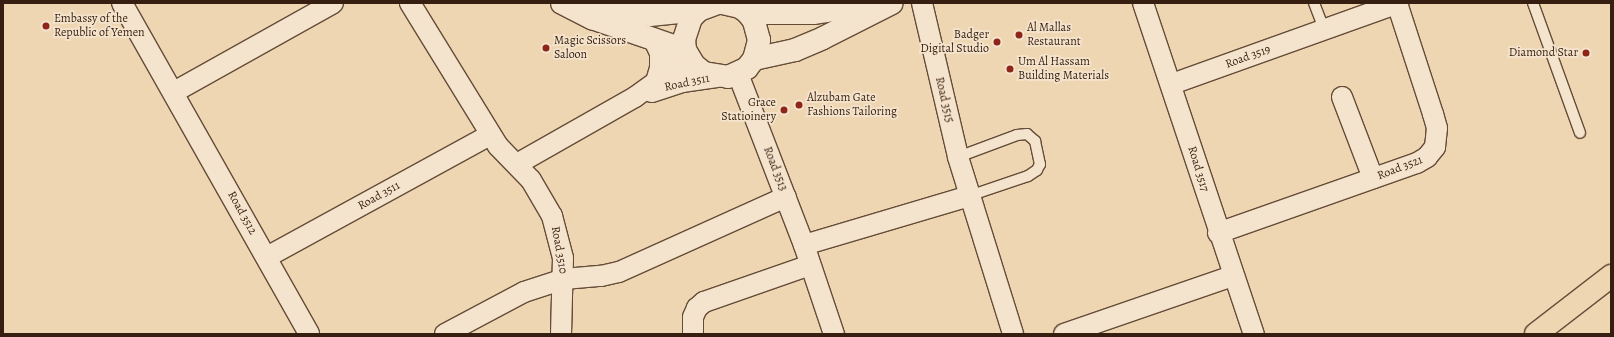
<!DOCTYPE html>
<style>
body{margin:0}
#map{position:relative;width:1614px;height:337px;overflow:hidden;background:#efd6b2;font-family:Alegreya,serif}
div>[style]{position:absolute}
.roads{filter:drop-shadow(1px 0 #644c38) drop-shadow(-1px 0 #644c38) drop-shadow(0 1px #644c38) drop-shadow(0 -1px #644c38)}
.lane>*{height:10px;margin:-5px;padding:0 5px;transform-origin:5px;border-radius:5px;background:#f5e4cd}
.street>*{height:20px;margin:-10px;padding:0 10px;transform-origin:10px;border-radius:10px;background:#f5e4cd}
.secondary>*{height:22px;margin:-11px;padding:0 11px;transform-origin:11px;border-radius:11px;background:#f5e4cd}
.highway>*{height:22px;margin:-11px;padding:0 11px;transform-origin:11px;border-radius:11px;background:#efd6b2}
.dots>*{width:11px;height:11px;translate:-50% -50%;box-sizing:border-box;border:2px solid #f5e4cd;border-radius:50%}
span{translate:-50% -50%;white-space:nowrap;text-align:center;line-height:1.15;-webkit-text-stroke:3.5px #f5e4cd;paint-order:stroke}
.poi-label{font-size:12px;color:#361e10}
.left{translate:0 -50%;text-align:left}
.right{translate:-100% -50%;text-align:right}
.street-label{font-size:12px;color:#361e10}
.frame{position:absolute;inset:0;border:4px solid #361e10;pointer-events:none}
</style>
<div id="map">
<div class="roads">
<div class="lane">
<div style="left:1314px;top:3px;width:28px;rotate:69deg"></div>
<div style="left:1533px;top:3px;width:138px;rotate:70.1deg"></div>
<div style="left:958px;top:157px;width:63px;rotate:-20.4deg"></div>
<div style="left:1017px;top:135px;width:10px;rotate:-6deg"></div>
<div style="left:1027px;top:134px;width:11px;rotate:41deg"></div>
<div style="left:1035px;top:141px;width:24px;rotate:78deg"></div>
<div style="left:1040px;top:164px;width:7px;rotate:117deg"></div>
<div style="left:1037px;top:170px;width:11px;rotate:146deg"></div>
<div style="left:1028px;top:176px;width:62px;rotate:161.3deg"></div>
</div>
<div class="street">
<div style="left:122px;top:3px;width:380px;rotate:60.5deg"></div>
<div style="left:410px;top:3px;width:168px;rotate:58.4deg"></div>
<div style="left:498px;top:146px;width:47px;rotate:45.9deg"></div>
<div style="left:531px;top:180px;width:42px;rotate:59.7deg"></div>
<div style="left:552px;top:216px;width:43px;rotate:75.3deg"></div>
<div style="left:563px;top:258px;width:76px;rotate:91.5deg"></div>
<div style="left:922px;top:3px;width:158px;rotate:76.8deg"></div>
<div style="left:958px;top:157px;width:185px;rotate:72.7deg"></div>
<div style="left:1143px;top:3px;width:349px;rotate:71.5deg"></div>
<div style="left:738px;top:74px;width:183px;rotate:68.9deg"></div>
<div style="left:804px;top:245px;width:94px;rotate:71.4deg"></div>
<div style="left:1172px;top:84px;width:240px;rotate:-19.7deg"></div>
<div style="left:174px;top:92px;width:182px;rotate:-29.2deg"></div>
<div style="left:652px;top:92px;width:32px;rotate:-18deg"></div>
<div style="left:682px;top:82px;width:35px;rotate:-8deg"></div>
<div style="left:1342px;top:97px;width:87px;rotate:69.1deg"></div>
<div style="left:517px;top:164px;width:136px;rotate:-29.6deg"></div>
<div style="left:635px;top:97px;width:49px;rotate:-35.9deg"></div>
<div style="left:675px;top:68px;width:18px;rotate:-49deg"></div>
<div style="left:1218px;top:233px;width:211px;rotate:-19.4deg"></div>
<div style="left:1417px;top:163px;width:12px;rotate:-31deg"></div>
<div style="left:1427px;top:157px;width:13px;rotate:-51deg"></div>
<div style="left:1435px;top:147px;width:19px;rotate:-84deg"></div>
<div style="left:1437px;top:128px;width:15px;rotate:-106deg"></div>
<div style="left:1433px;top:114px;width:117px;rotate:-108deg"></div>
<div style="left:804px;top:245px;width:172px;rotate:-16.5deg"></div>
<div style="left:267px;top:257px;width:254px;rotate:-28.7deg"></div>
<div style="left:445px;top:334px;width:89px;rotate:-28deg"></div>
<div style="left:524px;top:292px;width:42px;rotate:-18deg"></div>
<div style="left:564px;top:279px;width:37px;rotate:-5deg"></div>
<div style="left:601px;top:276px;width:18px;rotate:-13deg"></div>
<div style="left:619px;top:272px;width:183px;rotate:-24.2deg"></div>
<div style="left:693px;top:334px;width:17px;rotate:-90deg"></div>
<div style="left:693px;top:317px;width:10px;rotate:-66deg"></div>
<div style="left:697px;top:308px;width:9px;rotate:-41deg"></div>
<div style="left:704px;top:302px;width:112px;rotate:-19.2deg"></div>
<div style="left:1064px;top:334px;width:178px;rotate:-19deg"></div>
</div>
<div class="secondary">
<div style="left:562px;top:3px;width:34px;rotate:27deg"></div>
<div style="left:592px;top:18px;width:98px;rotate:19deg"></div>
<div style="left:594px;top:3px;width:29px;rotate:18deg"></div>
<div style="left:622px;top:12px;width:28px;rotate:6deg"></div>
<div style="left:650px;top:15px;width:49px;rotate:-5.8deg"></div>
<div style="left:718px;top:3px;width:20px;rotate:160deg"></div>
<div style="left:699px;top:10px;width:11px;rotate:135deg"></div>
<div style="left:691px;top:18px;width:22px;rotate:108deg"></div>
<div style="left:684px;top:39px;width:11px;rotate:85deg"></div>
<div style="left:685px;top:50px;width:17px;rotate:59deg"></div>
<div style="left:694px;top:65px;width:13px;rotate:39deg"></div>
<div style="left:704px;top:73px;width:24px;rotate:9deg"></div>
<div style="left:728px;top:77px;width:21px;rotate:-25deg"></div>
<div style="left:747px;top:68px;width:11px;rotate:-52deg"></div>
<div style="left:754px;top:59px;width:20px;rotate:-75deg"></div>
<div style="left:759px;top:40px;width:20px;rotate:-105deg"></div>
<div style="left:754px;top:21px;width:10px;rotate:-127deg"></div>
<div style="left:748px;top:13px;width:10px;rotate:-143deg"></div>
<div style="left:740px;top:7px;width:18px;rotate:-167deg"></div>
<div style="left:748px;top:13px;width:65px"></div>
<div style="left:813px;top:13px;width:68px;rotate:-8.5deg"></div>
<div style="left:655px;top:40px;width:14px;rotate:65deg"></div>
<div style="left:661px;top:53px;width:15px;rotate:90deg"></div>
<div style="left:661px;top:68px;width:15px;rotate:106deg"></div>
<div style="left:754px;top:59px;width:42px;rotate:-12.4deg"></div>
<div style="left:795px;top:50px;width:30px;rotate:-23deg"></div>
<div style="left:823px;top:38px;width:77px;rotate:-26.9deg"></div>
</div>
<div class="highway">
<div style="left:1536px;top:334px;width:95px;rotate:-37.7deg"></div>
</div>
</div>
<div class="dots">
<div style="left:46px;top:26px;background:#8f2418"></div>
<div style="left:1019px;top:35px;background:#8f2418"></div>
<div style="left:997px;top:42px;background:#8f2418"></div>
<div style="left:546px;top:48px;background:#8f2418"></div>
<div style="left:1586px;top:53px;background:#8f2418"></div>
<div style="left:1010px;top:69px;background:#8f2418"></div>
<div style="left:799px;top:105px;background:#8f2418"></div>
<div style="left:784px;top:110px;background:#8f2418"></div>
</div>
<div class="poi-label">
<span class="left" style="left:54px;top:26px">Embassy of the<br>Republic of Yemen</span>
<span class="left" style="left:1027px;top:35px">Al Mallas<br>Restaurant</span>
<span class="right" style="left:989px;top:42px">Badger<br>Digital Studio</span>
<span class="left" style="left:554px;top:48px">Magic Scissors<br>Saloon</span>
<span class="right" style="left:1578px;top:53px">Diamond Star</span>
<span class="left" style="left:1018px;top:69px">Um Al Hassam<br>Building Materials</span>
<span class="left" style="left:807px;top:105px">Alzubam Gate<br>Fashions Tailoring</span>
<span class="right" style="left:776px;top:110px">Grace<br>Statioinery</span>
</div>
<div class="street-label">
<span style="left:1248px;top:57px;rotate:-20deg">Road 3519</span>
<span style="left:687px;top:83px;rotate:-12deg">Road 3511</span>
<span style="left:944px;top:100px;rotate:77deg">Road 3515</span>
<span style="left:1400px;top:168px;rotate:-21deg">Road 3521</span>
<span style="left:775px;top:169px;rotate:69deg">Road 3513</span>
<span style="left:1198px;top:169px;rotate:73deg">Road 3517</span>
<span style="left:379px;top:196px;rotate:-29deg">Road 3511</span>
<span style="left:242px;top:213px;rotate:61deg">Road 3512</span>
<span style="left:559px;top:250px;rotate:80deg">Road 3510</span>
</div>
<div class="frame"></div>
</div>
